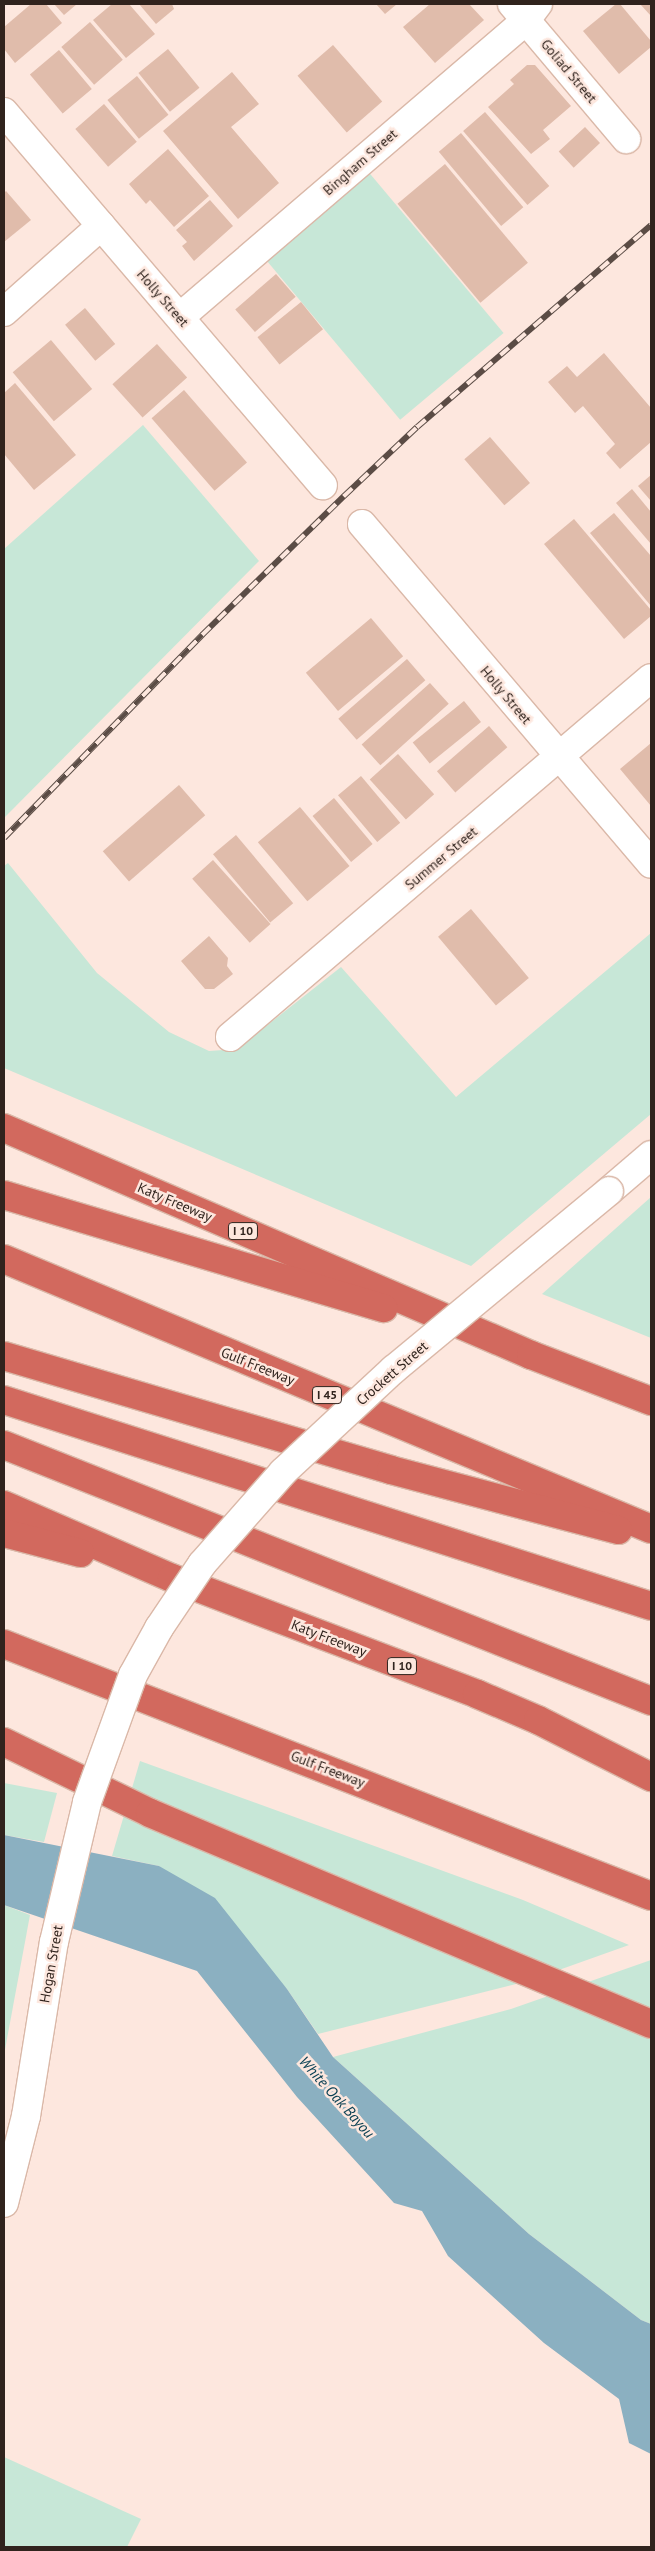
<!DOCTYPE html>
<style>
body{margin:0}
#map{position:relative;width:655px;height:2551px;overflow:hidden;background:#fde7de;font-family:"PT Sans",sans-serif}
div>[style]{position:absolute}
.green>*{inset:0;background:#c7e7d7;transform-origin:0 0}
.water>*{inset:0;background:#8bb0c1}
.building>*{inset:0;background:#e0bcab;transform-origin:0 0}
.roads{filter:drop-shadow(1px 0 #dab8a8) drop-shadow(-1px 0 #dab8a8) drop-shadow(0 1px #dab8a8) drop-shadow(0 -1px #dab8a8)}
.street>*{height:28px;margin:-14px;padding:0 14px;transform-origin:14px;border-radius:14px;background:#fff}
.secondary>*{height:28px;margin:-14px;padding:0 14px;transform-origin:14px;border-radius:14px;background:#fff}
.highway>*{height:28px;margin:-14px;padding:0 14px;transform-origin:14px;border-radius:14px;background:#d2695e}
.rail>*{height:5.5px;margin-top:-2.75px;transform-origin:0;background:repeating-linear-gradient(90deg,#fde7de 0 11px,#5b4c45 0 22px);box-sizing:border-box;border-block:1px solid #5b4c45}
.bridges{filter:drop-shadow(1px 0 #dab8a8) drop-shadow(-1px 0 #dab8a8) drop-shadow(0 1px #dab8a8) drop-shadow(0 -1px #dab8a8)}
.secondary-bridge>*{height:28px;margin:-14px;padding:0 14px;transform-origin:14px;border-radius:14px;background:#fff}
span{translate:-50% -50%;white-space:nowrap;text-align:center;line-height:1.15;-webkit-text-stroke:5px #fde7de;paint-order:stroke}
.shield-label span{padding:1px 4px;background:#fde7de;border:1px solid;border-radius:4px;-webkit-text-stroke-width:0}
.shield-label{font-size:12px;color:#30231d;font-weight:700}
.street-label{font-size:14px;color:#30231d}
.water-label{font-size:15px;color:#0c4154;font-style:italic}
.frame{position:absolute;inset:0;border:5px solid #30231d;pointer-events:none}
</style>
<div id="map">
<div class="green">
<div style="left:366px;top:169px;width:214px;height:135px;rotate:50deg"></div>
<div style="clip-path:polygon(143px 425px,259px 561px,4px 818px,4px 549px)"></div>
<div style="clip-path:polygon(8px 863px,97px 973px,169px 1032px,209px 1051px,237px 1049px,341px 967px,456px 1097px,651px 933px,651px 1114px,471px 1266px,4px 1068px,4px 866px)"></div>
<div style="clip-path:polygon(651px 1197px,651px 1338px,542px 1294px)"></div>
<div style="clip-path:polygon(140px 1761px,523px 1900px,629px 1945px,528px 1981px,318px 2034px,287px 1989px,159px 1866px,112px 1856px)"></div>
<div style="clip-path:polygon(4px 1783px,57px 1793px,44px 1842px,4px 1835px)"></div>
<div style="clip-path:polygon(4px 1905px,30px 1915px,4px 2055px)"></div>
<div style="clip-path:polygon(651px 1960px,651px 2324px,641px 2320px,529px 2234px,333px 2057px,511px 2009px)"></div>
<div style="clip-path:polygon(4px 2457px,141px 2519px,127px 2547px,4px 2547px)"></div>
</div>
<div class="water">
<div style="clip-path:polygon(4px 1835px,159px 1866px,215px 1898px,287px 1989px,333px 2057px,529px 2234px,641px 2320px,651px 2324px,651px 2454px,629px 2443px,619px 2399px,544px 2343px,448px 2256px,422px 2211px,394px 2203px,297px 2097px,197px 1971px,4px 1905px)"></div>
</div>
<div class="building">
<div style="clip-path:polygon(31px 4px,46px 4px,62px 23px,15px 63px,4px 49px,4px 27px)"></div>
<div style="clip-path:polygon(54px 4px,77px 4px,64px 15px)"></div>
<div style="clip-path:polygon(112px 4px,129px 4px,155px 34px,126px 58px,93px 20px)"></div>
<div style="clip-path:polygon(139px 4px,172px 4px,174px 9px,156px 24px)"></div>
<div style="clip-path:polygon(376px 4px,397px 4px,385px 14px)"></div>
<div style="clip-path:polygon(430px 4px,469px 4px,484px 20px,435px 63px,403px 27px)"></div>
<div style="clip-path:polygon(616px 4px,620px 4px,651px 41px,651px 47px,619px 74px,583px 31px)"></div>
<div style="clip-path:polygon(640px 4px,651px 4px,651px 16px)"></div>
<div style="left:90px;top:22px;width:50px;height:38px;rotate:49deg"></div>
<div style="left:333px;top:45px;width:75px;height:47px;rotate:49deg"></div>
<div style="left:168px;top:49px;width:50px;height:38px;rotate:51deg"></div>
<div style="left:59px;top:50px;width:51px;height:38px;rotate:50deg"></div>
<div style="clip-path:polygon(527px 65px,535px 65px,571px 106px,543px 130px,550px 139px,531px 154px,488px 107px,514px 84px,510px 80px)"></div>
<div style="clip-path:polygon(232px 72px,259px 104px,231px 127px,279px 183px,238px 219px,163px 131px)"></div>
<div style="left:137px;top:76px;width:50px;height:38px;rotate:51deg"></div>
<div style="left:104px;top:104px;width:50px;height:38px;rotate:49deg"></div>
<div style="left:485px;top:112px;width:98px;height:29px;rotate:49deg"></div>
<div style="left:585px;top:127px;width:22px;height:36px;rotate:47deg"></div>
<div style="left:461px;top:133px;width:97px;height:29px;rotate:50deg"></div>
<div style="clip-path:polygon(168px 149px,209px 196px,174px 227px,150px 200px,146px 204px,129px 184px)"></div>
<div style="left:445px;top:164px;width:129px;height:62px;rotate:50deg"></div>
<div style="clip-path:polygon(6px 191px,31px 220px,4px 242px,4px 193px)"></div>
<div style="clip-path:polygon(210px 200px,233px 226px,194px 261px,182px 246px,187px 242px,176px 230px)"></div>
<div style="left:276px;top:274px;width:30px;height:54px;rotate:49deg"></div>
<div style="left:301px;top:302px;width:35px;height:56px;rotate:51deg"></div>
<div style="left:85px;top:308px;width:47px;height:26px;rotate:50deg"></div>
<div style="left:51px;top:340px;width:64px;height:50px;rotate:50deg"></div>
<div style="left:157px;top:344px;width:45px;height:60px;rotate:48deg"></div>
<div style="clip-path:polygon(604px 353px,651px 408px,651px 442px,620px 469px,606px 453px,615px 444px,583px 406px,575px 413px,548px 382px,567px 366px,577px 377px)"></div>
<div style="clip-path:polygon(15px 383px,76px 455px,34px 490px,4px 454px,4px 393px)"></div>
<div style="left:184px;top:390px;width:96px;height:43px;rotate:49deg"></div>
<div style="left:490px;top:437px;width:61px;height:34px;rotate:49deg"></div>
<div style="clip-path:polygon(651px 475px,651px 501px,638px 486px)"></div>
<div style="clip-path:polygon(632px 489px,651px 512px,651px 544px,616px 503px)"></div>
<div style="clip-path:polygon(614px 513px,651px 556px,651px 606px,590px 533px)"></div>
<div style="clip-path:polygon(574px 519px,651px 610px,651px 616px,624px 639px,544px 544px)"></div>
<div style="left:371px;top:618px;width:50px;height:85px;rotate:50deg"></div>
<div style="left:407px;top:659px;width:28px;height:91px;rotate:49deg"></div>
<div style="left:430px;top:683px;width:28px;height:92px;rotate:48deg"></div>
<div style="left:464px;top:701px;width:27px;height:66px;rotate:51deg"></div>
<div style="left:489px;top:726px;width:28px;height:69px;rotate:49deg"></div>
<div style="clip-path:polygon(651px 743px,651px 806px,620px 769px)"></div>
<div style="left:398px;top:754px;width:54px;height:38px;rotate:48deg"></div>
<div style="left:361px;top:776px;width:61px;height:30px;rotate:50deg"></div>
<div style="left:179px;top:785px;width:40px;height:101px;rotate:49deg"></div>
<div style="left:334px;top:798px;width:60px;height:28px;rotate:50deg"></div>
<div style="left:300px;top:807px;width:77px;height:55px;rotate:50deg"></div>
<div style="left:236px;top:835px;width:89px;height:30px;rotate:50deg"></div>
<div style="left:213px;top:860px;width:86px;height:28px;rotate:48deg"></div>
<div style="left:471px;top:909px;width:90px;height:43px;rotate:50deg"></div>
<div style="clip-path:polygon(209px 936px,228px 958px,227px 966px,233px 974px,214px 989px,205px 989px,181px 961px)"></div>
</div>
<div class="roads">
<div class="street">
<div style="left:512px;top:4px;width:177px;rotate:49.8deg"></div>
<div style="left:4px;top:112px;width:491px;rotate:49.5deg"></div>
<div style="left:4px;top:312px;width:130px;rotate:-41.6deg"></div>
<div style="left:180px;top:317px;width:456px;rotate:-40.6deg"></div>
<div style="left:526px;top:20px;width:20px;rotate:-53deg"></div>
<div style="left:362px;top:524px;width:446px;rotate:49.6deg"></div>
<div style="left:230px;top:1037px;width:553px;rotate:-40.46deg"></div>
</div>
<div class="secondary">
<div style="left:609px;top:1191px;width:55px;rotate:-40.6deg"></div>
</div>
<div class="highway">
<div style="left:4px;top:1128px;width:574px;rotate:23.3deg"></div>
<div style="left:531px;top:1355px;width:129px;rotate:21deg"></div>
<div style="left:4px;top:1195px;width:396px;rotate:16.6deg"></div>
<div style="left:4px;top:1259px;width:701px;rotate:22.65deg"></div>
<div style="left:4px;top:1356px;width:403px;rotate:16.4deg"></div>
<div style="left:391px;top:1470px;width:235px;rotate:14.8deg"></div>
<div style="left:4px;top:1400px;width:679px;rotate:17.66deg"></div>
<div style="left:4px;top:1445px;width:696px;rotate:21.59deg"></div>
<div style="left:4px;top:1505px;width:183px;rotate:23.5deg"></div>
<div style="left:172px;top:1578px;width:326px;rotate:20.8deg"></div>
<div style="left:477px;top:1694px;width:66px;rotate:23.1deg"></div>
<div style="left:538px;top:1720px;width:127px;rotate:26.8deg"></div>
<div style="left:4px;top:1533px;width:79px;rotate:14.7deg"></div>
<div style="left:4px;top:1644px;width:694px;rotate:21.28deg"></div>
<div style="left:4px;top:1742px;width:162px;rotate:25.9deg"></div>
<div style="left:150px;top:1813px;width:544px;rotate:22.84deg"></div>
</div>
</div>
<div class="rail">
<div style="left:4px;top:838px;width:284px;rotate:-45.7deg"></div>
<div style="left:202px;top:635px;width:199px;rotate:-44.4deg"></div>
<div style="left:344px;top:496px;width:100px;rotate:-43.4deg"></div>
<div style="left:417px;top:427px;width:309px;rotate:-40.8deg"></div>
</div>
<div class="bridges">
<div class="secondary-bridge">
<div style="left:4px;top:2203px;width:90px;rotate:-75.8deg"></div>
<div style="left:26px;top:2116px;width:176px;rotate:-80.9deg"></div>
<div style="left:54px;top:1942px;width:144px;rotate:-76.7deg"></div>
<div style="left:87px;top:1802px;width:135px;rotate:-70.1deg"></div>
<div style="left:133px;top:1675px;width:54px;rotate:-61deg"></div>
<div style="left:159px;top:1628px;width:77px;rotate:-56.1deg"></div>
<div style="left:202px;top:1564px;width:123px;rotate:-48.6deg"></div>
<div style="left:283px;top:1472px;width:151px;rotate:-42.9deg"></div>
<div style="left:394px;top:1369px;width:279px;rotate:-39.6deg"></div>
</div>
</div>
<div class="shield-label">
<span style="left:243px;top:1231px">I 10</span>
<span style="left:327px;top:1395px">I 45</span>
<span style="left:402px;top:1666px">I 10</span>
</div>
<div class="street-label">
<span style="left:569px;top:71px;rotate:50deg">Goliad Street</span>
<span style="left:360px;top:162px;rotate:-41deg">Bingham Street</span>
<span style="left:163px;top:298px;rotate:49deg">Holly Street</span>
<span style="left:506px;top:695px;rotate:50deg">Holly Street</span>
<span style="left:441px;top:858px;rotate:-40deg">Summer Street</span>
<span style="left:175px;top:1202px;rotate:23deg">Katy Freeway</span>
<span style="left:258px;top:1366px;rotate:22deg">Gulf Freeway</span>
<span style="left:392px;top:1373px;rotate:-41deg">Crockett Street</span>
<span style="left:329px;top:1638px;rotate:21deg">Katy Freeway</span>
<span style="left:328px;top:1769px;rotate:21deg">Gulf Freeway</span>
<span style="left:51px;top:1964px;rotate:-80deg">Hogan Street</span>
</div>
<div class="water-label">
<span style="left:337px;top:2097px;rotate:48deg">White Oak Bayou</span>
</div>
<div class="frame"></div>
</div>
